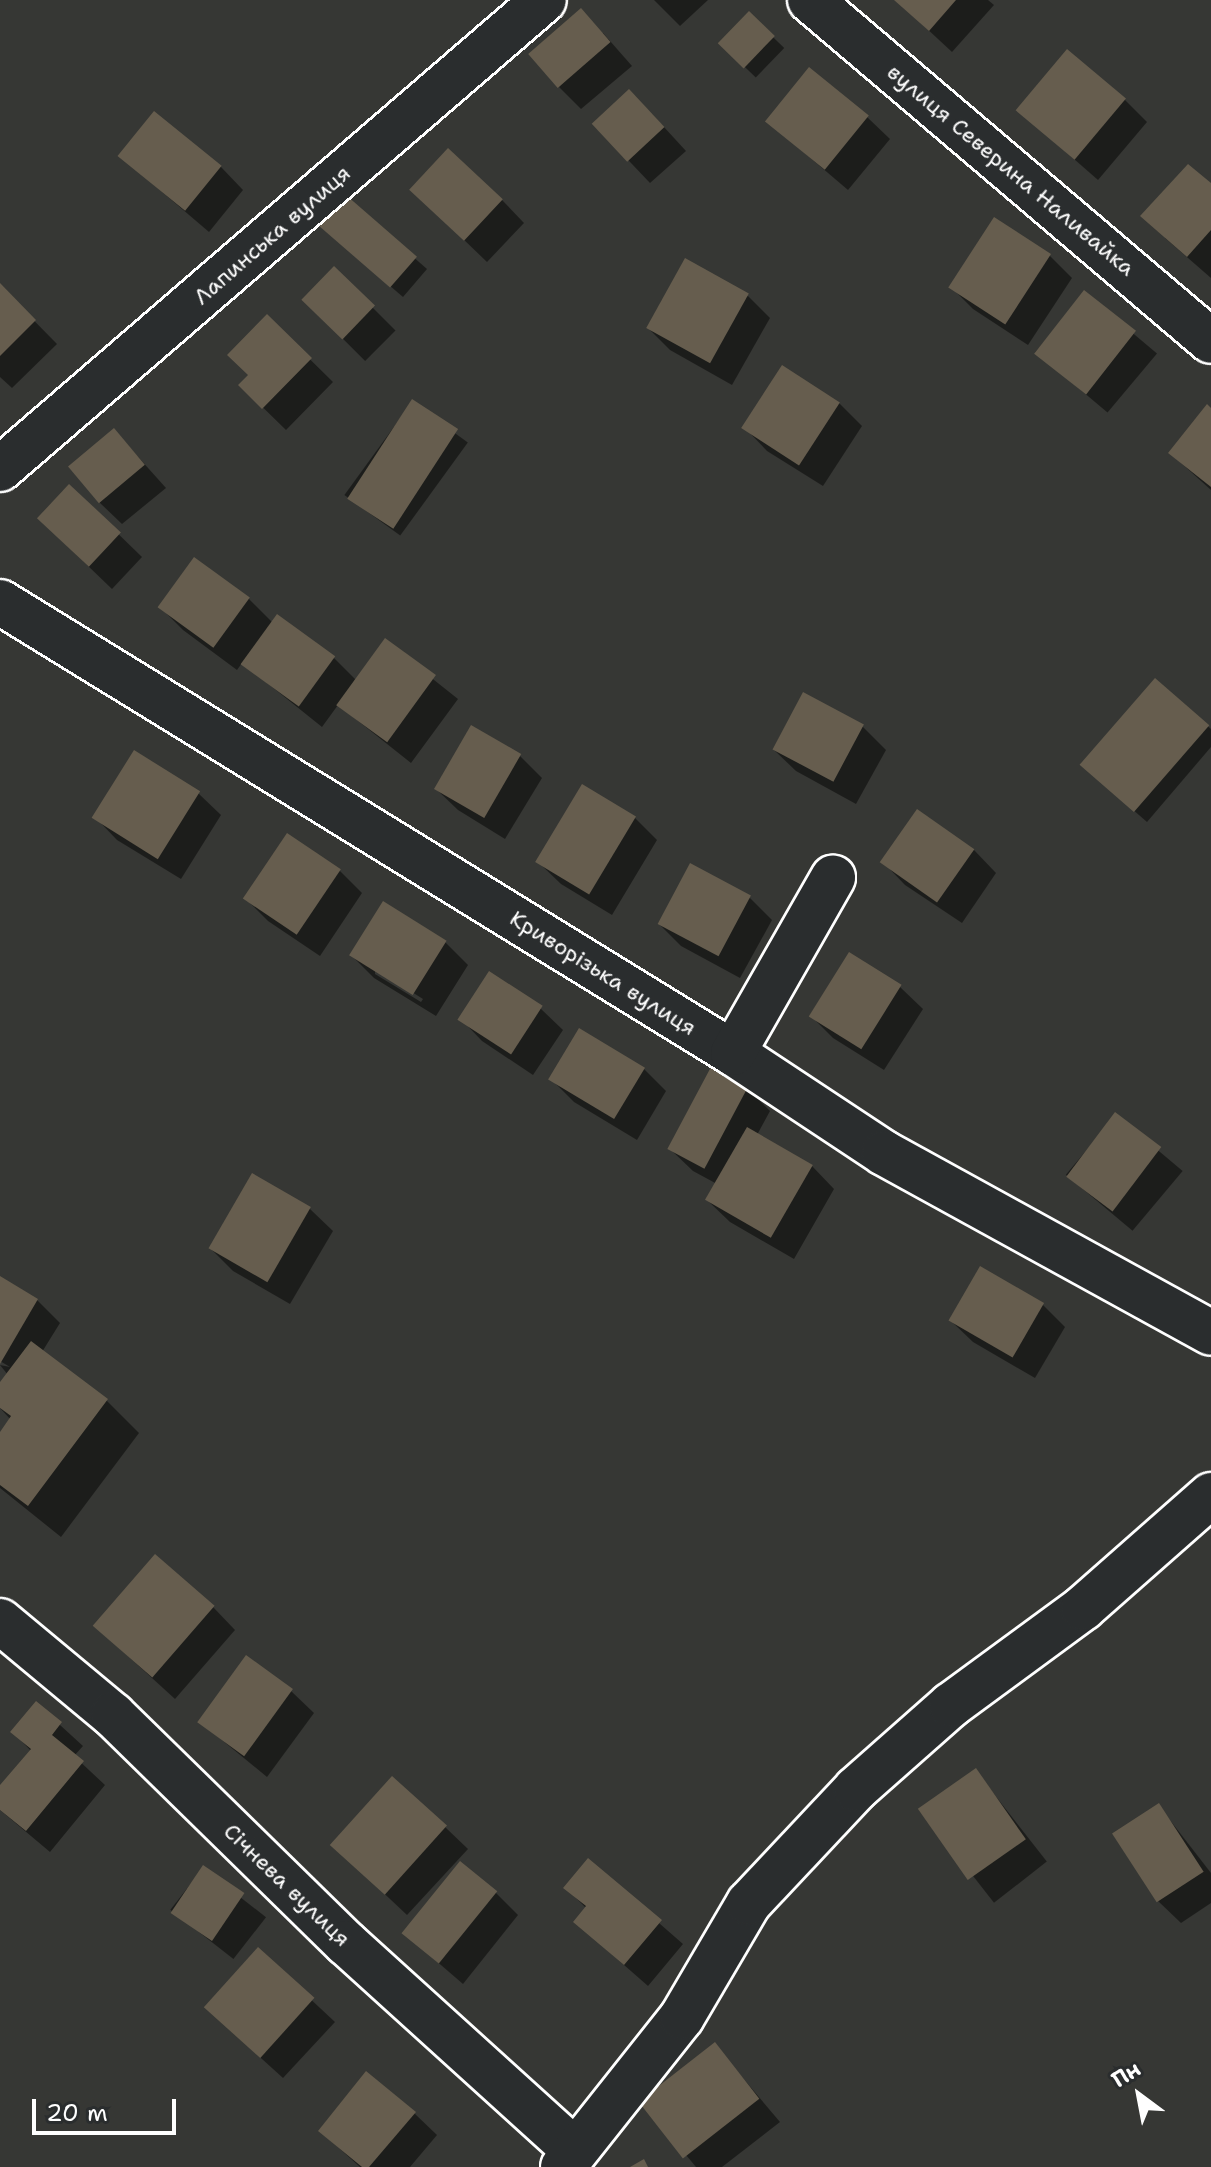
<!DOCTYPE html>
<meta charset="utf-8">
<style>
body{margin:0}
#map{position:relative;width:1211px;height:2167px;overflow:hidden;background:#363734;font-family:"Shantell Sans",sans-serif}
div>[style]{position:absolute}
.shadow>*{inset:0;background:#0007;transform-origin:0 0}
.building>*{inset:0;background:#665d4e;transform-origin:0 0}
.roads{filter:drop-shadow(2px 0 #fff) drop-shadow(-2px 0 #fff) drop-shadow(0 2px #fff) drop-shadow(0 -2px #fff)}
.minor>*{height:44px;margin:-22px;padding:0 22px;transform-origin:22px;border-radius:22px;background:#2a2d2e}
span{translate:-50% -50%;white-space:nowrap;text-align:center;line-height:1.15;-webkit-text-stroke:6px #2a2d2e;paint-order:stroke}
.street-label{font-size:22px;color:#fff}
.north{position:absolute;left:1099px;top:2055px;width:80px;height:80px;-webkit-text-stroke:6px #2a2d2e;paint-order:stroke;rotate:328deg;font-size:22px;font-weight:700;line-height:32px;text-align:center;color:#fff}
.north::after{content:'';display:block;margin:auto;width:28px;height:36px;background:#fff;clip-path:polygon(50% 0,100% 100%,50% 72%,0 100%)}
.scale{position:absolute;left:32px;top:2099px;width:144px;height:36px;box-sizing:border-box;border:4px solid #fff;border-top:0;padding-left:10px;font-size:24px;line-height:28px;white-space:nowrap;color:#fff;-webkit-text-stroke:6px #2a2d2e;paint-order:stroke}
</style>
<div id="map">
<div class="shadow">
<div style="clip-path:polygon(654px 0,708px 0,680px 26px)"></div>
<div style="clip-path:polygon(896px 0,988px 0,994px 5px,952px 52px)"></div>
<div style="left:749px;top:14px;width:49px;height:41px;rotate:44deg"></div>
<div style="clip-path:polygon(603px 33px,632px 66px,581px 109px,559px 87px)"></div>
<div style="clip-path:polygon(1124px 99px,1147px 122px,1098px 180px,1018px 110px)"></div>
<div style="clip-path:polygon(652px 114px,686px 151px,650px 183px,594px 124px)"></div>
<div style="clip-path:polygon(867px 117px,890px 139px,848px 190px,767px 121px)"></div>
<div style="clip-path:polygon(120px 156px,221px 167px,243px 190px,209px 232px)"></div>
<div style="clip-path:polygon(1211px 186px,1211px 278px,1165px 238px)"></div>
<div style="clip-path:polygon(346px 198px,427px 269px,403px 297px,333px 237px)"></div>
<div style="clip-path:polygon(502px 200px,524px 223px,487px 262px,434px 211px)"></div>
<div style="clip-path:polygon(1049px 255px,1072px 278px,1028px 345px,973px 309px,950px 286px)"></div>
<div style="left:334px;top:269px;width:87px;height:43px;rotate:45deg"></div>
<div style="clip-path:polygon(0 286px,57px 344px,12px 388px,0 377px)"></div>
<div style="left:1085px;top:293px;width:94px;height:77px;rotate:40deg"></div>
<div style="clip-path:polygon(748px 296px,770px 318px,732px 385px,670px 350px,647px 327px)"></div>
<div style="clip-path:polygon(267px 317px,333px 382px,286px 430px,240px 385px,250px 376px)"></div>
<div style="clip-path:polygon(783px 368px,839px 403px,862px 426px,823px 486px,767px 451px,745px 428px)"></div>
<div style="left:412px;top:402px;width:69px;height:115px;rotate:36deg"></div>
<div style="clip-path:polygon(1211px 410px,1211px 490px,1170px 453px)"></div>
<div style="clip-path:polygon(114px 430px,166px 488px,122px 524px,99px 502px)"></div>
<div style="clip-path:polygon(70px 487px,142px 557px,112px 589px,61px 540px)"></div>
<div style="clip-path:polygon(249px 599px,273px 623px,333px 657px,356px 680px,385px 641px,458px 699px,411px 763px,338px 705px,322px 727px,242px 663px,237px 670px,183px 630px,160px 607px)"></div>
<div style="clip-path:polygon(1155px 680px,1211px 729px,1211px 747px,1147px 822px,1093px 775px)"></div>
<div style="clip-path:polygon(803px 694px,863px 727px,886px 750px,856px 804px,796px 771px,773px 749px)"></div>
<div style="clip-path:polygon(520px 756px,542px 778px,505px 839px,458px 810px,435px 788px)"></div>
<div style="clip-path:polygon(198px 793px,221px 815px,181px 879px,117px 840px,95px 817px)"></div>
<div style="clip-path:polygon(634px 817px,657px 840px,612px 915px,561px 884px,538px 862px)"></div>
<div style="clip-path:polygon(974px 850px,996px 873px,962px 923px,905px 885px,883px 862px)"></div>
<div style="clip-path:polygon(340px 871px,362px 893px,320px 956px,268px 921px,246px 899px)"></div>
<div style="clip-path:polygon(750px 898px,772px 920px,740px 978px,681px 946px,658px 923px)"></div>
<div style="clip-path:polygon(evenodd,445px 942px,468px 965px,436px 1016px,374px 978px,351px 955px,445px 942px,375px 969px,423px 999px,421px 1002px,375px 974px,375px 969px)"></div>
<div style="clip-path:polygon(849px 954px,900px 987px,923px 1009px,884px 1070px,833px 1038px,810px 1015px)"></div>
<div style="clip-path:polygon(540px 1008px,563px 1030px,533px 1075px,482px 1041px,460px 1018px)"></div>
<div style="clip-path:polygon(579px 1031px,644px 1069px,666px 1091px,637px 1140px,574px 1102px,551px 1079px)"></div>
<div style="clip-path:polygon(747px 1088px,770px 1111px,757px 1135px,812px 1166px,834px 1189px,794px 1259px,730px 1222px,707px 1200px,717px 1184px,693px 1171px,670px 1149px)"></div>
<div style="left:1116px;top:1115px;width:87px;height:78px;rotate:40deg"></div>
<div style="clip-path:polygon(253px 1176px,310px 1209px,333px 1231px,290px 1304px,233px 1271px,210px 1248px)"></div>
<div style="clip-path:polygon(0 1278px,37px 1300px,60px 1323px,42px 1352px,107px 1401px,139px 1433px,61px 1537px,0 1488px,0 1435px,11px 1420px,0 1408px,0 1385px,8px 1375px,0 1365px,10px 1367px,0 1361px)"></div>
<div style="clip-path:polygon(1042px 1304px,1065px 1327px,1035px 1378px,973px 1342px,950px 1320px)"></div>
<div style="clip-path:polygon(213px 1607px,235px 1630px,175px 1699px,95px 1626px)"></div>
<div style="clip-path:polygon(291px 1691px,314px 1713px,267px 1777px,200px 1722px)"></div>
<div style="clip-path:polygon(37px 1704px,83px 1746px,74px 1756px,105px 1785px,50px 1852px,0 1810px,0 1788px,31px 1751px,13px 1732px)"></div>
<div style="left:976px;top:1771px;width:115px;height:67px;rotate:52deg"></div>
<div style="clip-path:polygon(1159px 1806px,1211px 1873px,1211px 1903px,1181px 1923px,1158px 1901px)"></div>
<div style="clip-path:polygon(445px 1827px,468px 1849px,407px 1915px,355px 1866px)"></div>
<div style="clip-path:polygon(588px 1861px,683px 1944px,648px 1986px,575px 1922px,587px 1909px,566px 1888px)"></div>
<div style="left:203px;top:1868px;width:80px;height:53px;rotate:38deg"></div>
<div style="clip-path:polygon(495px 1892px,518px 1915px,463px 1984px,405px 1934px)"></div>
<div style="clip-path:polygon(258px 1950px,335px 2022px,283px 2078px,228px 2028px)"></div>
<div style="clip-path:polygon(715px 2045px,780px 2122px,722px 2167px,696px 2167px,642px 2102px)"></div>
<div style="clip-path:polygon(414px 2113px,437px 2135px,410px 2167px,360px 2167px,320px 2131px)"></div>
</div>
<div class="building">
<div style="clip-path:polygon(894px 0,956px 0,929px 31px)"></div>
<div style="left:581px;top:8px;width:45px;height:70px;rotate:49deg"></div>
<div style="left:749px;top:11px;width:36px;height:45px;rotate:44deg"></div>
<div style="left:1067px;top:49px;width:77px;height:80px;rotate:40deg"></div>
<div style="left:809px;top:67px;width:77px;height:70px;rotate:39deg"></div>
<div style="left:629px;top:89px;width:52px;height:51px;rotate:47deg"></div>
<div style="left:154px;top:111px;width:87px;height:58px;rotate:39deg"></div>
<div style="left:448px;top:148px;width:75px;height:57px;rotate:43deg"></div>
<div style="clip-path:polygon(1188px 164px,1211px 183px,1211px 230px,1187px 257px,1140px 216px)"></div>
<div style="left:346px;top:195px;width:94px;height:41px;rotate:41deg"></div>
<div style="left:994px;top:217px;width:68px;height:84px;rotate:33deg"></div>
<div style="left:685px;top:258px;width:73px;height:80px;rotate:29deg"></div>
<div style="left:334px;top:266px;width:57px;height:47px;rotate:44deg"></div>
<div style="clip-path:polygon(0 283px,36px 320px,0 356px)"></div>
<div style="left:1084px;top:290px;width:66px;height:81px;rotate:38deg"></div>
<div style="clip-path:polygon(267px 314px,312px 358px,262px 409px,238px 385px,248px 375px,227px 355px)"></div>
<div style="left:782px;top:365px;width:69px;height:75px;rotate:33deg"></div>
<div style="left:412px;top:399px;width:55px;height:119px;rotate:33deg"></div>
<div style="clip-path:polygon(1207px 404px,1211px 408px,1211px 487px,1168px 453px)"></div>
<div style="left:114px;top:428px;width:48px;height:60px;rotate:50deg"></div>
<div style="left:69px;top:484px;width:71px;height:47px;rotate:43deg"></div>
<div style="left:194px;top:557px;width:69px;height:62px;rotate:36deg"></div>
<div style="left:277px;top:614px;width:72px;height:62px;rotate:36deg"></div>
<div style="left:385px;top:638px;width:63px;height:83px;rotate:36deg"></div>
<div style="left:1155px;top:678px;width:72px;height:115px;rotate:41deg"></div>
<div style="left:803px;top:692px;width:69px;height:65px;rotate:28deg"></div>
<div style="left:471px;top:725px;width:58px;height:74px;rotate:30deg"></div>
<div style="left:134px;top:750px;width:78px;height:80px;rotate:32deg"></div>
<div style="left:582px;top:784px;width:63px;height:91px;rotate:31deg"></div>
<div style="left:917px;top:809px;width:70px;height:65px;rotate:35deg"></div>
<div style="left:287px;top:833px;width:65px;height:79px;rotate:34deg"></div>
<div style="left:690px;top:863px;width:69px;height:69px;rotate:28deg"></div>
<div style="left:383px;top:901px;width:75px;height:64px;rotate:32deg"></div>
<div style="left:849px;top:952px;width:62px;height:76px;rotate:32deg"></div>
<div style="left:489px;top:971px;width:64px;height:58px;rotate:33deg"></div>
<div style="left:579px;top:1028px;width:77px;height:60px;rotate:31deg"></div>
<div style="left:711px;top:1067px;width:42px;height:93px;rotate:28deg"></div>
<div style="left:1115px;top:1112px;width:58px;height:81px;rotate:37deg"></div>
<div style="left:747px;top:1127px;width:76px;height:84px;rotate:30deg"></div>
<div style="left:252px;top:1173px;width:68px;height:87px;rotate:30deg"></div>
<div style="left:980px;top:1266px;width:74px;height:63px;rotate:30deg"></div>
<div style="clip-path:polygon(0 1276px,38px 1299px,0 1364px)"></div>
<div style="clip-path:polygon(31px 1341px,108px 1399px,28px 1506px,0 1485px,0 1432px,11px 1416px,0 1408px,0 1382px)"></div>
<div style="left:155px;top:1554px;width:79px;height:95px;rotate:41deg"></div>
<div style="left:246px;top:1655px;width:58px;height:83px;rotate:36deg"></div>
<div style="clip-path:polygon(36px 1701px,62px 1722px,52px 1735px,84px 1761px,26px 1831px,0 1810px,0 1785px,31px 1749px,10px 1732px)"></div>
<div style="left:976px;top:1768px;width:87px;height:71px;rotate:55deg"></div>
<div style="left:392px;top:1776px;width:74px;height:93px;rotate:42deg"></div>
<div style="left:1159px;top:1803px;width:82px;height:56px;rotate:57deg"></div>
<div style="clip-path:polygon(588px 1858px,662px 1920px,624px 1965px,573px 1922px,586px 1906px,563px 1888px)"></div>
<div style="left:460px;top:1861px;width:48px;height:93px;rotate:39deg"></div>
<div style="left:203px;top:1865px;width:50px;height:58px;rotate:34deg"></div>
<div style="left:258px;top:1947px;width:76px;height:81px;rotate:42deg"></div>
<div style="left:715px;top:2042px;width:72px;height:97px;rotate:52deg"></div>
<div style="clip-path:polygon(366px 2071px,416px 2112px,369px 2167px,362px 2167px,318px 2131px)"></div>
<div style="clip-path:polygon(644px 2159px,648px 2167px,630px 2167px)"></div>
</div>
<div class="roads">
<div class="minor">
<div style="left:810px;top:0;width:526px;rotate:40.38deg"></div>
<div style="left:0;top:469px;width:718px;rotate:-40.77deg"></div>
<div style="left:0;top:602px;width:861px;rotate:31.6deg"></div>
<div style="left:733px;top:1053px;width:181px;rotate:33.5deg"></div>
<div style="left:884px;top:1153px;width:373px;rotate:28.8deg"></div>
<div style="left:733px;top:1053px;width:202px;rotate:-60.3deg"></div>
<div style="left:0;top:1621px;width:147px;rotate:39.8deg"></div>
<div style="left:113px;top:1715px;width:326px;rotate:44.4deg"></div>
<div style="left:346px;top:1943px;width:307px;rotate:42.2deg"></div>
<div style="left:563px;top:2167px;width:191px;rotate:-51.6deg"></div>
<div style="left:682px;top:2017px;width:132px;rotate:-59.6deg"></div>
<div style="left:749px;top:1903px;width:156px;rotate:-46.8deg"></div>
<div style="left:856px;top:1789px;width:127px;rotate:-41.5deg"></div>
<div style="left:951px;top:1705px;width:164px;rotate:-36.3deg"></div>
<div style="left:1083px;top:1608px;width:171px;rotate:-41.4deg"></div>
</div>
</div>
<div class="street-label">
<span style="left:1011px;top:170px;rotate:40deg">вулиця Северина Наливайка</span>
<span style="left:272px;top:235px;rotate:-41deg">Лапинська вулиця</span>
<span style="left:603px;top:973px;rotate:32deg">Криворізька вулиця</span>
<span style="left:287px;top:1885px;rotate:44deg">Січнева вулиця</span>
</div>
<div class="north">Пн</div>
<div class="scale">20 m</div>
</div>
